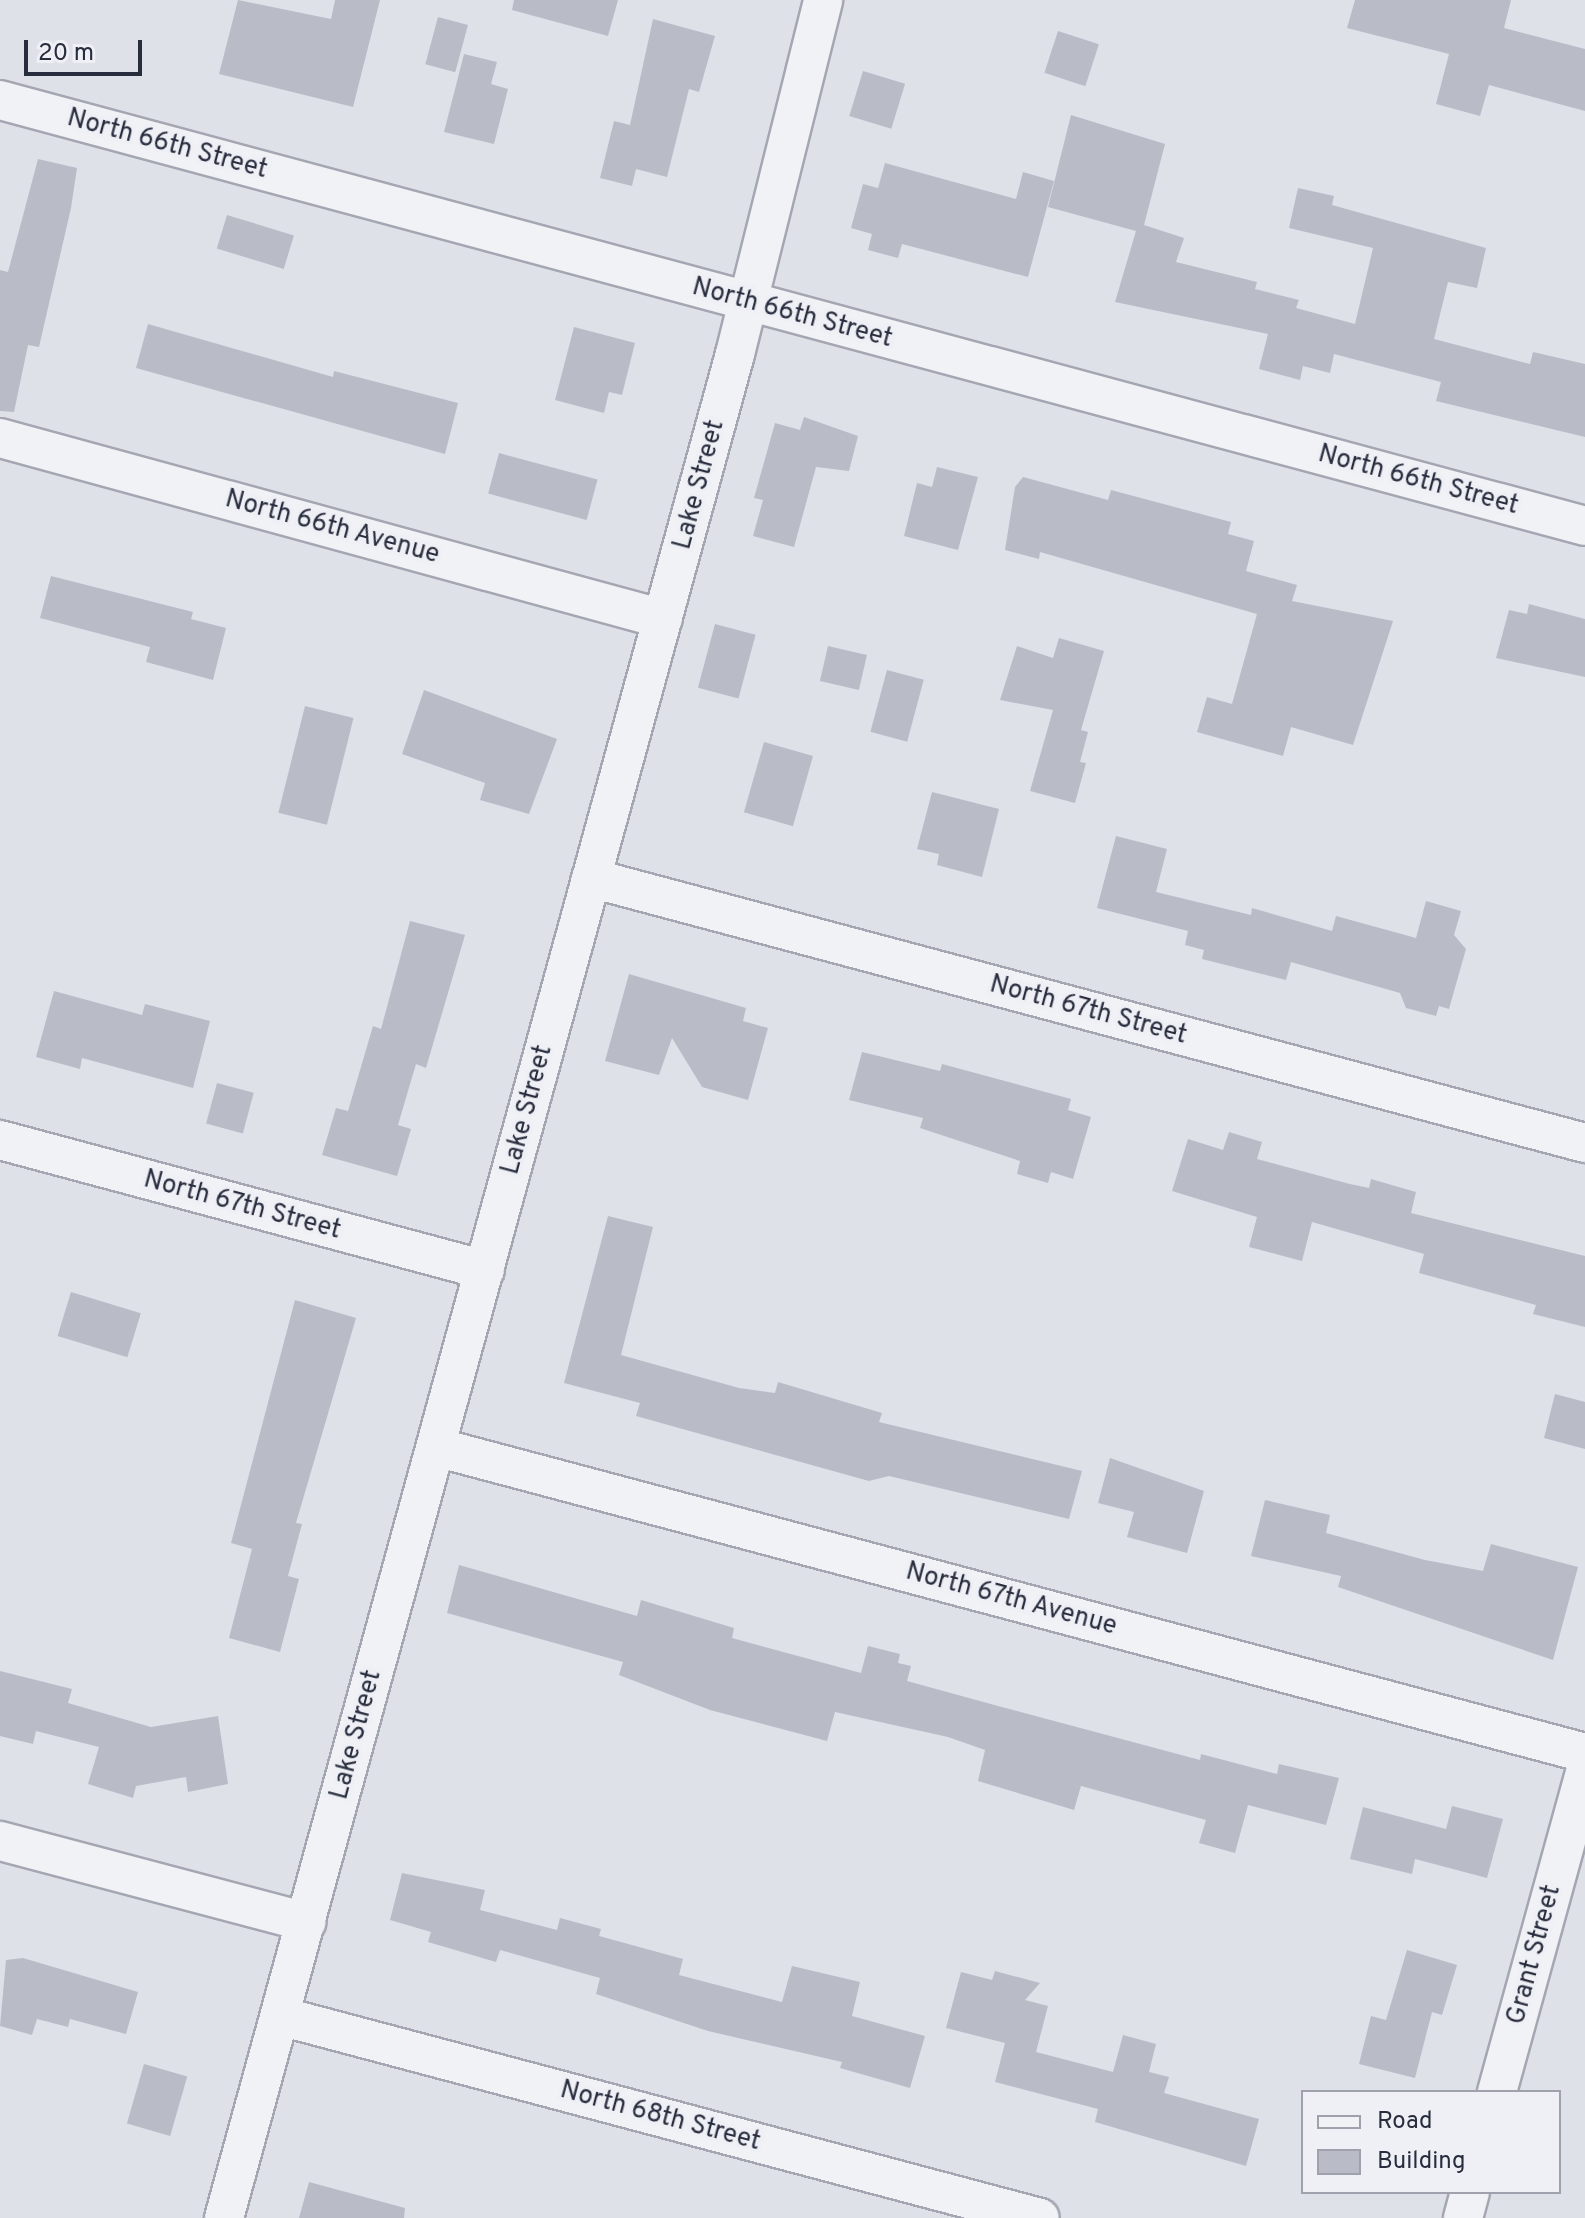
<!DOCTYPE html>
<style>
body{margin:0}
#map{position:relative;width:1585px;height:2218px;overflow:hidden;background:#dee1e8;font-family:Overpass,sans-serif}
div>[style]{position:absolute}
.building>*{inset:0;background:#b9bcc7;transform-origin:0 0}
.roads{filter:drop-shadow(2px 0 #a4a7b2) drop-shadow(-2px 0 #a4a7b2) drop-shadow(0 2px #a4a7b2) drop-shadow(0 -2px #a4a7b2)}
.minor>*{height:38px;margin:-19px;padding:0 19px;transform-origin:19px;border-radius:19px;background:#f1f2f6}
span{translate:-50% -50%;white-space:nowrap;text-align:center;line-height:1.15;-webkit-text-stroke:8px #eef0f5;paint-order:stroke}
.street-label{font-size:26px;color:#282d3e}
.legend{position:absolute;left:1301px;top:2090px;width:260px;height:104px;box-sizing:border-box;background:#eef0f5;border:2px solid #9fa2ac;margin:0;padding:10px 14px;list-style:none;font-size:24px;color:#282d3e}
.legend li{display:flex;align-items:center;gap:16px;height:40px}
.legend b{width:40px;border:2px solid #9fa2ac}
.scale{position:absolute;left:24px;top:40px;width:118px;height:36px;box-sizing:border-box;border:4px solid #282d3e;border-top:0;padding-left:10px;font-size:24px;line-height:28px;white-space:nowrap;color:#282d3e;-webkit-text-stroke:6px #eef0f5;paint-order:stroke}
</style>
<div id="map">
<div class="building">
<div style="clip-path:polygon(238px 0,331px 19px,335px 0,380px 0,353px 107px,219px 74px)"></div>
<div style="clip-path:polygon(514px 0,618px 0,608px 36px,512px 10px)"></div>
<div style="clip-path:polygon(1355px 0,1511px 0,1504px 28px,1585px 49px,1585px 111px,1489px 85px,1480px 116px,1436px 104px,1449px 54px,1347px 28px)"></div>
<div style="left:438px;top:17px;width:31px;height:49px;rotate:15deg"></div>
<div style="clip-path:polygon(653px 19px,715px 36px,699px 92px,689px 89px,667px 177px,636px 169px,632px 186px,600px 178px,614px 121px,630px 125px)"></div>
<div style="left:1058px;top:31px;width:43px;height:44px;rotate:18deg"></div>
<div style="clip-path:polygon(464px 54px,497px 62px,491px 84px,508px 89px,494px 144px,444px 132px)"></div>
<div style="left:863px;top:71px;width:44px;height:47px;rotate:17deg"></div>
<div style="clip-path:polygon(1071px 115px,1165px 144px,1144px 225px,1184px 238px,1176px 262px,1257px 282px,1255px 289px,1299px 300px,1296px 308px,1355px 324px,1373px 248px,1289px 228px,1298px 188px,1334px 196px,1332px 205px,1486px 248px,1477px 288px,1448px 282px,1434px 339px,1530px 364px,1533px 352px,1585px 364px,1585px 437px,1436px 401px,1441px 382px,1334px 354px,1330px 373px,1303px 366px,1300px 380px,1259px 369px,1268px 334px,1115px 302px,1136px 231px,1048px 207px)"></div>
<div style="clip-path:polygon(38px 159px,77px 168px,71px 208px,39px 347px,28px 345px,14px 412px,0 411px,0 270px,8px 272px)"></div>
<div style="clip-path:polygon(885px 163px,1016px 199px,1023px 172px,1054px 181px,1028px 277px,902px 244px,898px 258px,868px 250px,872px 234px,851px 228px,863px 184px,878px 188px)"></div>
<div style="left:227px;top:215px;width:70px;height:35px;rotate:17deg"></div>
<div style="clip-path:polygon(148px 324px,333px 377px,334px 371px,458px 403px,445px 454px,136px 368px)"></div>
<div style="clip-path:polygon(574px 327px,635px 343px,622px 395px,609px 392px,604px 413px,555px 400px)"></div>
<div style="clip-path:polygon(804px 417px,858px 436px,849px 471px,816px 467px,794px 547px,753px 536px,763px 500px,754px 498px,775px 423px,800px 430px)"></div>
<div style="left:499px;top:453px;width:102px;height:42px;rotate:15deg"></div>
<div style="clip-path:polygon(937px 467px,978px 477px,958px 550px,904px 536px,917px 483px,932px 487px)"></div>
<div style="clip-path:polygon(1023px 477px,1108px 500px,1111px 490px,1231px 522px,1228px 534px,1254px 541px,1246px 571px,1297px 585px,1292px 601px,1393px 621px,1353px 745px,1291px 727px,1283px 756px,1197px 732px,1207px 697px,1232px 704px,1257px 614px,1040px 552px,1039px 559px,1005px 550px,1015px 487px)"></div>
<div style="clip-path:polygon(51px 576px,193px 612px,191px 619px,226px 628px,213px 680px,146px 662px,150px 647px,40px 618px)"></div>
<div style="clip-path:polygon(1529px 604px,1585px 619px,1585px 677px,1496px 658px,1509px 610px,1527px 614px)"></div>
<div style="left:715px;top:624px;width:42px;height:66px;rotate:15deg"></div>
<div style="clip-path:polygon(1059px 638px,1104px 651px,1081px 730px,1088px 732px,1080px 762px,1086px 763px,1075px 803px,1030px 791px,1053px 710px,1000px 700px,1017px 646px,1053px 658px)"></div>
<div style="left:828px;top:646px;width:40px;height:36px;rotate:13deg"></div>
<div style="left:887px;top:670px;width:38px;height:64px;rotate:15deg"></div>
<div style="clip-path:polygon(424px 690px,557px 739px,529px 814px,480px 800px,485px 783px,402px 754px)"></div>
<div style="left:305px;top:706px;width:50px;height:110px;rotate:14deg"></div>
<div style="left:764px;top:742px;width:51px;height:73px;rotate:16deg"></div>
<div style="clip-path:polygon(932px 792px,999px 809px,982px 877px,937px 865px,939px 854px,917px 849px)"></div>
<div style="clip-path:polygon(1116px 836px,1167px 849px,1156px 892px,1251px 915px,1252px 908px,1332px 931px,1336px 916px,1416px 938px,1426px 901px,1461px 911px,1454px 935px,1466px 949px,1449px 1009px,1439px 1006px,1436px 1016px,1406px 1008px,1400px 993px,1291px 962px,1286px 980px,1202px 959px,1204px 950px,1185px 945px,1188px 931px,1097px 908px)"></div>
<div style="clip-path:polygon(410px 921px,465px 935px,426px 1068px,416px 1064px,398px 1125px,411px 1129px,397px 1176px,322px 1155px,336px 1108px,348px 1111px,373px 1026px,381px 1029px)"></div>
<div style="clip-path:polygon(629px 974px,746px 1008px,743px 1021px,768px 1028px,748px 1100px,702px 1087px,672px 1038px,659px 1075px,605px 1061px)"></div>
<div style="clip-path:polygon(54px 991px,142px 1015px,145px 1004px,210px 1021px,193px 1088px,82px 1058px,80px 1069px,36px 1057px)"></div>
<div style="clip-path:polygon(862px 1052px,940px 1071px,942px 1064px,1071px 1099px,1068px 1110px,1091px 1117px,1073px 1179px,1051px 1172px,1048px 1183px,1017px 1174px,1020px 1161px,920px 1128px,923px 1118px,849px 1100px)"></div>
<div style="left:217px;top:1083px;width:38px;height:42px;rotate:15deg"></div>
<div style="clip-path:polygon(1229px 1132px,1262px 1142px,1257px 1159px,1350px 1184px,1369px 1188px,1371px 1179px,1416px 1192px,1411px 1213px,1585px 1256px,1585px 1327px,1533px 1314px,1536px 1305px,1419px 1273px,1424px 1254px,1312px 1222px,1302px 1261px,1249px 1247px,1257px 1217px,1172px 1191px,1188px 1139px,1223px 1150px)"></div>
<div style="clip-path:polygon(608px 1216px,653px 1227px,621px 1355px,739px 1388px,775px 1393px,778px 1382px,882px 1413px,879px 1422px,1082px 1471px,1069px 1519px,889px 1476px,869px 1481px,636px 1416px,640px 1403px,564px 1383px)"></div>
<div style="left:71px;top:1292px;width:73px;height:46px;rotate:17deg"></div>
<div style="clip-path:polygon(295px 1300px,356px 1318px,296px 1523px,302px 1524px,288px 1576px,299px 1579px,280px 1652px,229px 1638px,252px 1549px,231px 1543px)"></div>
<div style="clip-path:polygon(1555px 1394px,1585px 1402px,1585px 1449px,1544px 1438px)"></div>
<div style="clip-path:polygon(1110px 1458px,1204px 1491px,1187px 1553px,1127px 1537px,1134px 1512px,1098px 1503px)"></div>
<div style="clip-path:polygon(1265px 1500px,1330px 1515px,1326px 1533px,1425px 1560px,1483px 1571px,1491px 1544px,1578px 1567px,1553px 1660px,1338px 1587px,1341px 1576px,1251px 1556px)"></div>
<div style="clip-path:polygon(459px 1565px,637px 1616px,641px 1600px,734px 1628px,732px 1638px,861px 1673px,868px 1646px,900px 1654px,898px 1663px,911px 1666px,907px 1681px,998px 1706px,1200px 1760px,1201px 1754px,1277px 1774px,1279px 1764px,1339px 1778px,1326px 1825px,1248px 1805px,1235px 1853px,1199px 1843px,1206px 1820px,1081px 1786px,1074px 1810px,978px 1781px,985px 1750px,948px 1737px,835px 1712px,827px 1741px,710px 1710px,619px 1675px,623px 1662px,447px 1613px)"></div>
<div style="clip-path:polygon(0 1671px,72px 1689px,68px 1703px,151px 1727px,218px 1716px,228px 1784px,188px 1792px,186px 1777px,136px 1786px,133px 1798px,88px 1784px,99px 1747px,36px 1731px,33px 1744px,0 1736px)"></div>
<div style="clip-path:polygon(1452px 1806px,1503px 1819px,1487px 1878px,1415px 1859px,1412px 1874px,1350px 1859px,1363px 1807px,1446px 1829px)"></div>
<div style="clip-path:polygon(402px 1873px,485px 1890px,480px 1910px,557px 1930px,560px 1918px,601px 1929px,599px 1936px,683px 1959px,679px 1975px,782px 2002px,792px 1966px,860px 1982px,852px 2016px,925px 2036px,910px 2088px,840px 2068px,842px 2062px,708px 2031px,596px 1994px,600px 1978px,500px 1950px,496px 1962px,428px 1942px,431px 1932px,390px 1920px)"></div>
<div style="clip-path:polygon(1407px 1950px,1457px 1965px,1442px 2015px,1432px 2012px,1415px 2078px,1359px 2064px,1371px 2016px,1386px 2020px)"></div>
<div style="clip-path:polygon(23px 1958px,138px 1992px,126px 2034px,70px 2019px,68px 2027px,37px 2019px,32px 2035px,0 2026px,6px 1960px)"></div>
<div style="clip-path:polygon(995px 1971px,1040px 1983px,1025px 2000px,1048px 2006px,1036px 2052px,1113px 2072px,1123px 2035px,1156px 2044px,1149px 2072px,1169px 2077px,1164px 2093px,1259px 2119px,1246px 2166px,1095px 2122px,1098px 2109px,995px 2082px,1005px 2043px,946px 2028px,961px 1972px,992px 1980px)"></div>
<div style="left:144px;top:2064px;width:45px;height:62px;rotate:16deg"></div>
<div style="clip-path:polygon(309px 2182px,405px 2208px,404px 2218px,299px 2218px)"></div>
</div>
<div class="roads">
<div class="minor">
<div style="left:0;top:100px;width:1641px;rotate:15.04deg"></div>
<div style="left:0;top:438px;width:687px;rotate:15.27deg"></div>
<div style="left:591px;top:878px;width:1029px;rotate:14.93deg"></div>
<div style="left:0;top:1140px;width:502px;rotate:15deg"></div>
<div style="left:436px;top:1447px;width:1189px;rotate:14.91deg"></div>
<div style="left:0;top:1841px;width:317px;rotate:14.8deg"></div>
<div style="left:280px;top:2016px;width:786px;rotate:14.88deg"></div>
<div style="left:1497px;top:2092px;width:332px;rotate:-74.6deg"></div>
<div style="left:224px;top:2218px;width:1933px;rotate:-74.67deg"></div>
<div style="left:735px;top:354px;width:365px;rotate:-76deg"></div>
<div style="left:1463px;top:2218px;width:27px;rotate:-75deg"></div>
</div>
</div>
<div class="street-label">
<span style="left:167px;top:145px;rotate:15deg">North 66th Street</span>
<span style="left:792px;top:314px;rotate:15deg">North 66th Street</span>
<span style="left:1418px;top:481px;rotate:15deg">North 66th Street</span>
<span style="left:700px;top:485px;rotate:-75deg">Lake Street</span>
<span style="left:332px;top:528px;rotate:15deg">North 66th Avenue</span>
<span style="left:1088px;top:1011px;rotate:15deg">North 67th Street</span>
<span style="left:528px;top:1110px;rotate:-75deg">Lake Street</span>
<span style="left:242px;top:1206px;rotate:15deg">North 67th Street</span>
<span style="left:1011px;top:1600px;rotate:15deg">North 67th Avenue</span>
<span style="left:357px;top:1735px;rotate:-75deg">Lake Street</span>
<span style="left:1535px;top:1955px;rotate:-75deg">Grant Street</span>
<span style="left:660px;top:2117px;rotate:15deg">North 68th Street</span>
</div>
<ul class="legend">
<li><b style="height:10px;background:#f1f2f6"></b>Road</li>
<li><b style="height:22px;background:#b9bcc7"></b>Building</li>
</ul>
<div class="scale">20 m</div>
</div>
